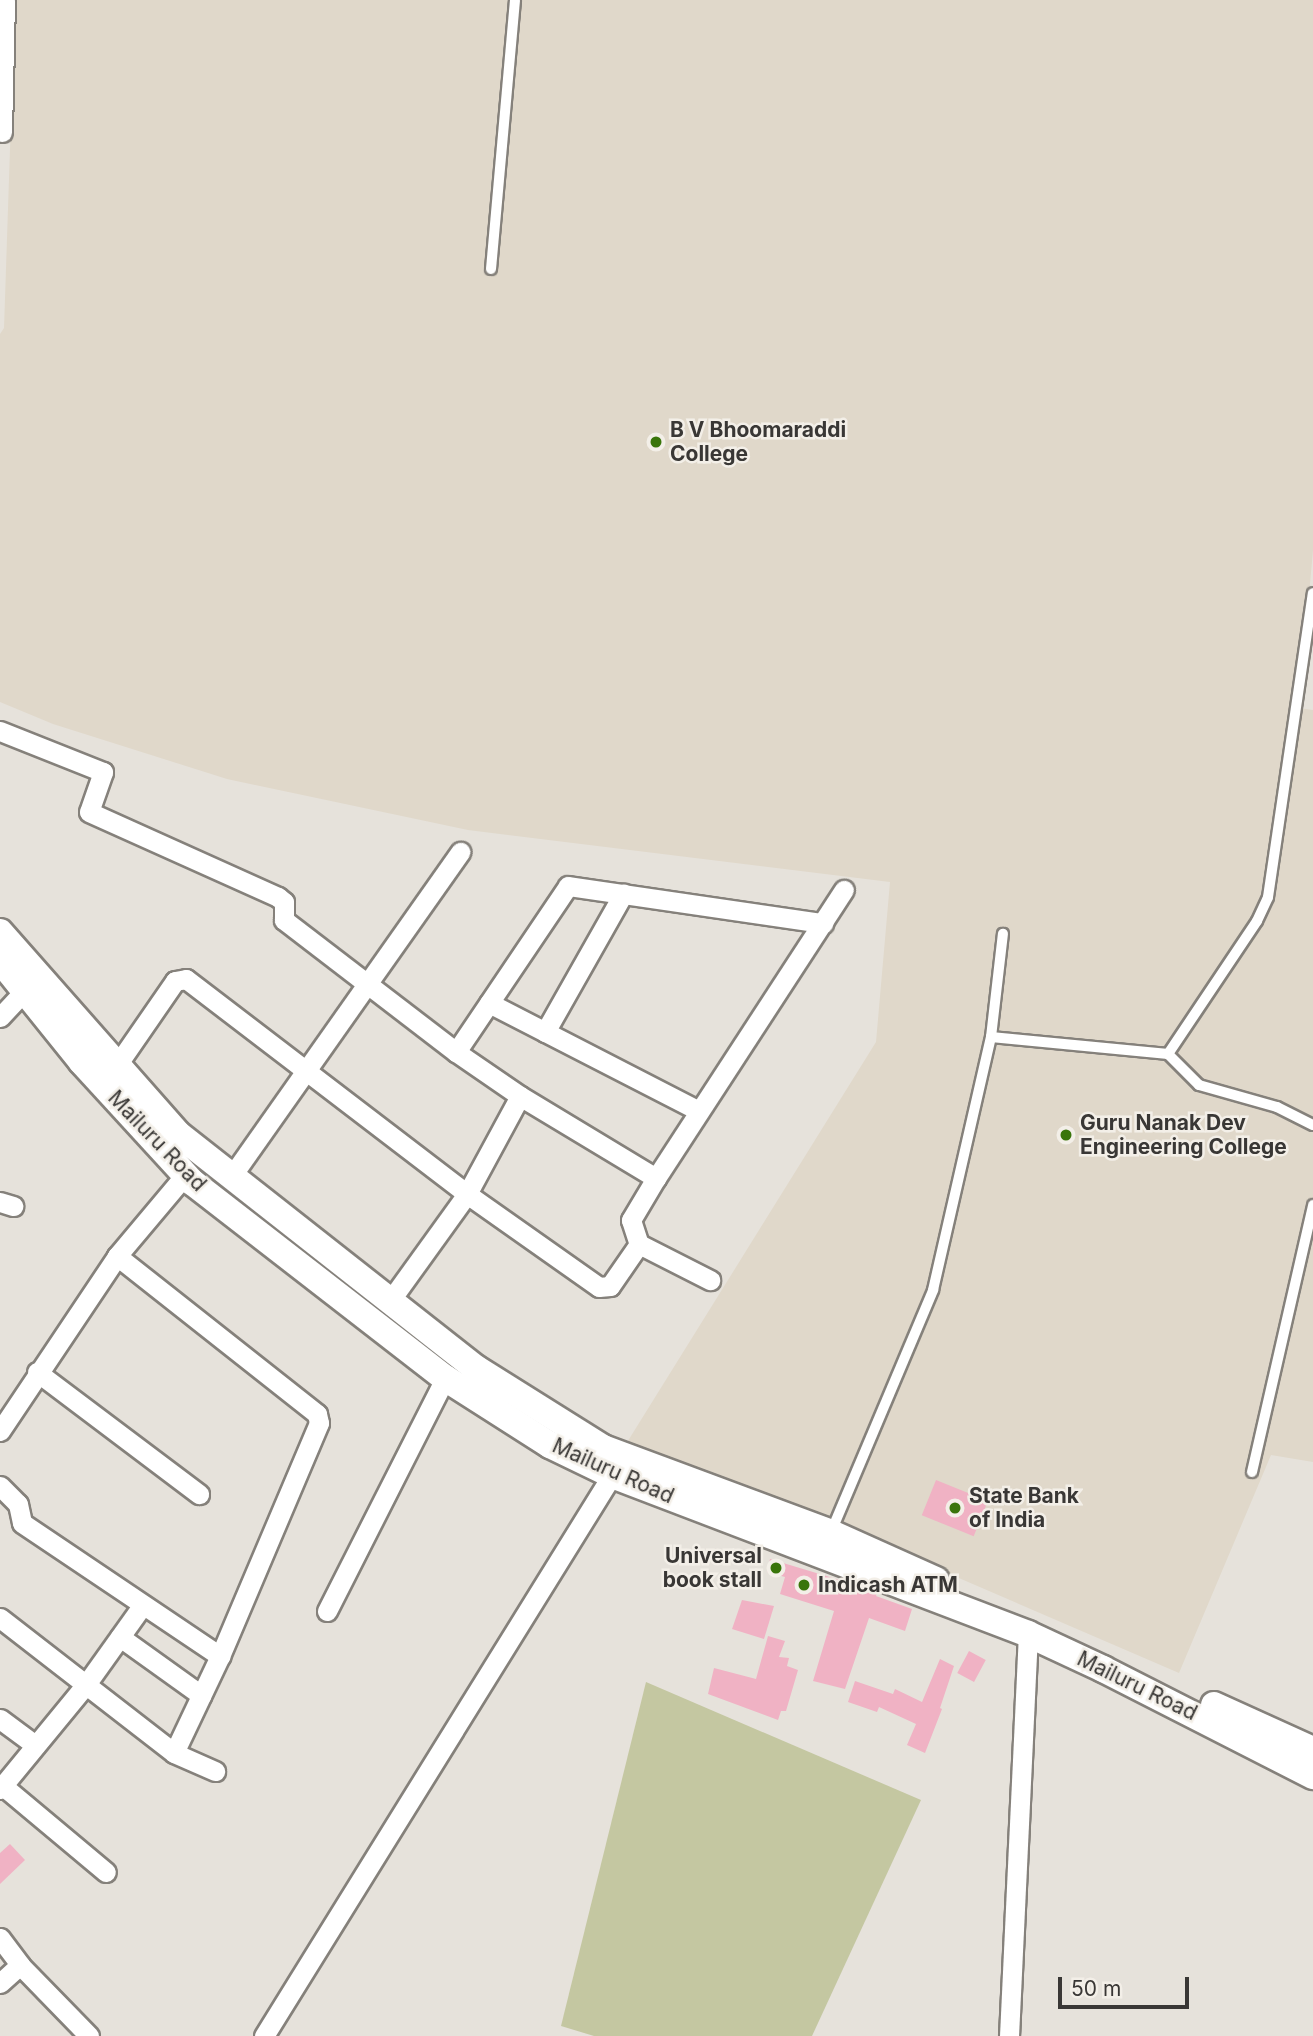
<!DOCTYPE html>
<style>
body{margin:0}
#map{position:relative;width:1313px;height:2036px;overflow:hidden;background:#e6e2db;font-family:Inter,sans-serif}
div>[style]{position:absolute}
.built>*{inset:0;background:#e0d8ca}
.green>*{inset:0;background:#c4c7a1}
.building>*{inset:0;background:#f0b2c4;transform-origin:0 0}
.roads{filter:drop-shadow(2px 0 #85817b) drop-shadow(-2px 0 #85817b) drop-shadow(0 2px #85817b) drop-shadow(0 -2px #85817b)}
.lane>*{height:10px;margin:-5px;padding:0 5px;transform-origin:5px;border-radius:5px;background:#fff}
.street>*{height:19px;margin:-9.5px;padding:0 9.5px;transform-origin:9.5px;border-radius:9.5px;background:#fff}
.secondary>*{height:26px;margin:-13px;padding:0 13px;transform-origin:13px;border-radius:13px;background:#fff}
.dots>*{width:19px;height:19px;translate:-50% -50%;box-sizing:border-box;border:4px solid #f3efe8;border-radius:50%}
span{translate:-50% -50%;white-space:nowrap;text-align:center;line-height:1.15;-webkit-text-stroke:5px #f3efe8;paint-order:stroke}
.poi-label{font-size:21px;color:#393735;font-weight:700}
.left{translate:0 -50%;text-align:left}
.right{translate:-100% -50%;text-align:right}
.street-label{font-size:21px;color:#393735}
.scale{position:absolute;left:1058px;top:1977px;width:131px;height:32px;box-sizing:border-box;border:4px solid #393735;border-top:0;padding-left:9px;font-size:21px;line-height:24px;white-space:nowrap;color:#393735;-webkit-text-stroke:5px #f3efe8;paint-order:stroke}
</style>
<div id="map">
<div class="built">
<div style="clip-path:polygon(15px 0,1313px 0,1313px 550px,1299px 708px,1313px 710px,1313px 1462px,1271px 1455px,1179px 1673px,873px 1541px,626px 1444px,876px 1042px,890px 882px,468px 830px,227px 779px,53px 724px,0 702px,0 334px,4px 328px)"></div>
</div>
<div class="green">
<div style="clip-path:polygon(646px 1682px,921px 1800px,812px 2036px,594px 2036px,561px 2026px)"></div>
</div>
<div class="building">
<div style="left:936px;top:1480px;width:56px;height:38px;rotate:22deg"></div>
<div style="clip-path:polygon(770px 1559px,856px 1585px,877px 1593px,876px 1596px,912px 1609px,905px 1631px,869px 1618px,845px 1689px,813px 1681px,834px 1611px,780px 1594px,785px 1577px,767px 1572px)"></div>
<div style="clip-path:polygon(742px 1600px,774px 1606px,764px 1639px,732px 1629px)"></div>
<div style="clip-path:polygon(768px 1636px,785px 1641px,779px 1657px,789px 1658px,787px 1666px,798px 1670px,786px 1711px,781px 1711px,778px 1720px,708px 1694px,714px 1668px,756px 1679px)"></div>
<div style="left:969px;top:1651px;width:19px;height:25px;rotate:28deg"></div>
<div style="clip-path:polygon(940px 1659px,954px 1666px,940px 1708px,942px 1709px,925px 1753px,907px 1745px,916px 1724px,879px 1707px,877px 1712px,848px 1702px,855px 1681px,893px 1694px,895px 1689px,922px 1702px)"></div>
<div style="clip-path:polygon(10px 1844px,25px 1860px,0 1884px,0 1853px)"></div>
</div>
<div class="roads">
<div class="lane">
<div style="left:491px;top:269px;width:270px;rotate:-84.9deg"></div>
<div style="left:991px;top:1037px;width:178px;rotate:5.5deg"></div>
<div style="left:1168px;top:1054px;width:44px;rotate:45deg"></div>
<div style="left:1199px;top:1085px;width:81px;rotate:15.8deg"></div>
<div style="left:1277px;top:1107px;width:40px;rotate:26.6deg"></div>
<div style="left:1168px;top:1054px;width:160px;rotate:-56.2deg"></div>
<div style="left:1257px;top:921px;width:26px;rotate:-65deg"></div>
<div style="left:1268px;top:897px;width:307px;rotate:-81.6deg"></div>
<div style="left:1252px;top:1472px;width:274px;rotate:-77.1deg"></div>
<div style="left:831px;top:1532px;width:263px;rotate:-67.1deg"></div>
<div style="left:933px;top:1290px;width:260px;rotate:-77.1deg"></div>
<div style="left:991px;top:1037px;width:104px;rotate:-83.4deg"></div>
</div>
<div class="street">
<div style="left:2px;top:132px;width:132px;rotate:-88.7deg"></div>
<div style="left:0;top:731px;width:111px;rotate:21.7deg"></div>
<div style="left:103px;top:772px;width:42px;rotate:109.3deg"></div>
<div style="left:89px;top:812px;width:207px;rotate:24.2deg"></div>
<div style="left:278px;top:897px;width:8px;rotate:40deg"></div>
<div style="left:284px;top:902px;width:18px;rotate:90deg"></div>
<div style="left:284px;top:920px;width:217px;rotate:37.5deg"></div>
<div style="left:456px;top:1052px;width:78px;rotate:34.5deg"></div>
<div style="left:520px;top:1096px;width:111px;rotate:118.4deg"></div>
<div style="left:467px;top:1194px;width:133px;rotate:125.8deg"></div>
<div style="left:489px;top:1003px;width:236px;rotate:27.2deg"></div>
<div style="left:0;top:1017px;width:35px;rotate:-47deg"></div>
<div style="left:545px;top:1032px;width:159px;rotate:-60.5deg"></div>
<div style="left:456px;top:1052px;width:200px;rotate:-56deg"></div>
<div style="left:568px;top:886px;width:258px;rotate:8.3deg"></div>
<div style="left:117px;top:1065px;width:102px;rotate:-55.4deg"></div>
<div style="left:175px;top:981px;width:11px;rotate:-10deg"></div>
<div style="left:186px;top:979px;width:354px;rotate:37.4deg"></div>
<div style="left:467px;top:1194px;width:161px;rotate:35.2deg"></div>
<div style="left:599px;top:1287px;width:11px;rotate:-5deg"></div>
<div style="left:610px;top:1286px;width:51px;rotate:-55.4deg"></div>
<div style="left:639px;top:1244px;width:80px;rotate:26.9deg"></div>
<div style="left:520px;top:1096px;width:159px;rotate:31.1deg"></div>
<div style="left:656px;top:1178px;width:49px;rotate:120.8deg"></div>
<div style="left:631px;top:1220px;width:25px;rotate:72deg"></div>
<div style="left:231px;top:1177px;width:398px;rotate:-54.8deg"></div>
<div style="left:656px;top:1178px;width:344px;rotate:-56.9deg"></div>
<div style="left:0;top:1202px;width:14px;rotate:17deg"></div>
<div style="left:117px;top:1256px;width:255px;rotate:38.3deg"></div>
<div style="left:317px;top:1414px;width:9px;rotate:77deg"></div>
<div style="left:319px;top:1423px;width:253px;rotate:113deg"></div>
<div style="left:220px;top:1656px;width:107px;rotate:115.4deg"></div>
<div style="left:37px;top:1372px;width:203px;rotate:37deg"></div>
<div style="left:0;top:1431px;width:211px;rotate:-56.2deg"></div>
<div style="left:117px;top:1256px;width:106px;rotate:-50deg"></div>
<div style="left:0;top:1486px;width:25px;rotate:45deg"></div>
<div style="left:18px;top:1504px;width:19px;rotate:78deg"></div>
<div style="left:22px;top:1523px;width:239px;rotate:33.9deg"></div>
<div style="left:327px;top:1611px;width:261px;rotate:-63.1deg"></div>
<div style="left:0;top:1618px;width:220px;rotate:37.8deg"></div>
<div style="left:174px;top:1753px;width:45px;rotate:23.7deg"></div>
<div style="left:120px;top:1637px;width:100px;rotate:35.6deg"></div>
<div style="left:0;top:1719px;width:44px;rotate:36.6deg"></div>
<div style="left:3px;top:1786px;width:134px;rotate:39.9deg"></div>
<div style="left:0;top:1789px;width:137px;rotate:-50.6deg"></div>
<div style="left:87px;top:1683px;width:95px;rotate:-54.5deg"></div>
<div style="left:0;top:1938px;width:34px;rotate:53deg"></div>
<div style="left:20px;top:1965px;width:99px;rotate:45.8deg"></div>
<div style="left:0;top:1983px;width:27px;rotate:-42deg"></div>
<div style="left:264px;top:2036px;width:660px;rotate:-58.19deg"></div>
<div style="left:1009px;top:2036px;width:402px;rotate:-87.3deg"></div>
</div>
<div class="secondary">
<div style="left:0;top:932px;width:269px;rotate:48.6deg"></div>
<div style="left:178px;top:1134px;width:380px;rotate:38.2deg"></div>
<div style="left:477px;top:1369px;width:149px;rotate:32.1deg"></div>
<div style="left:603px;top:1448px;width:243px;rotate:20.4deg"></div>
<div style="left:831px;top:1533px;width:115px;rotate:24.1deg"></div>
<div style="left:0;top:960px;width:131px;rotate:51.2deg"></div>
<div style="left:82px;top:1062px;width:163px;rotate:47.5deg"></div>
<div style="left:192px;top:1182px;width:320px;rotate:37.8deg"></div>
<div style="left:445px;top:1378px;width:125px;rotate:32.5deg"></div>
<div style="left:550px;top:1445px;width:69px;rotate:25.8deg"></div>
<div style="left:612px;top:1475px;width:445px;rotate:20.9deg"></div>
<div style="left:1028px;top:1634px;width:83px;rotate:25deg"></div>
<div style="left:1103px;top:1669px;width:236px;rotate:27deg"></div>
<div style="left:1214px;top:1705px;width:109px;rotate:24.4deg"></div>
</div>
</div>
<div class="dots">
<div style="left:656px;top:442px;background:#39750a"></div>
<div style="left:1066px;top:1135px;background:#39750a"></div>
<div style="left:955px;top:1508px;background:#39750a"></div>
<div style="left:776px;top:1568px;background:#39750a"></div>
<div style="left:804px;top:1585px;background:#39750a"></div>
</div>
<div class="poi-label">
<span class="left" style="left:670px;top:442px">B V Bhoomaraddi<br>College</span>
<span class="left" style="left:1080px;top:1135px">Guru Nanak Dev<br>Engineering College</span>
<span class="left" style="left:969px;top:1508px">State Bank<br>of India</span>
<span class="right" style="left:762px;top:1568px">Universal<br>book stall</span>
<span class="left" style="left:818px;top:1585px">Indicash ATM</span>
</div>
<div class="street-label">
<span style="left:157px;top:1141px;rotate:46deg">Mailuru Road</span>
<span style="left:613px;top:1471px;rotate:24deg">Mailuru Road</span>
<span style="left:1137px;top:1686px;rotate:26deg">Mailuru Road</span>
</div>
<div class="scale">50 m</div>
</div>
